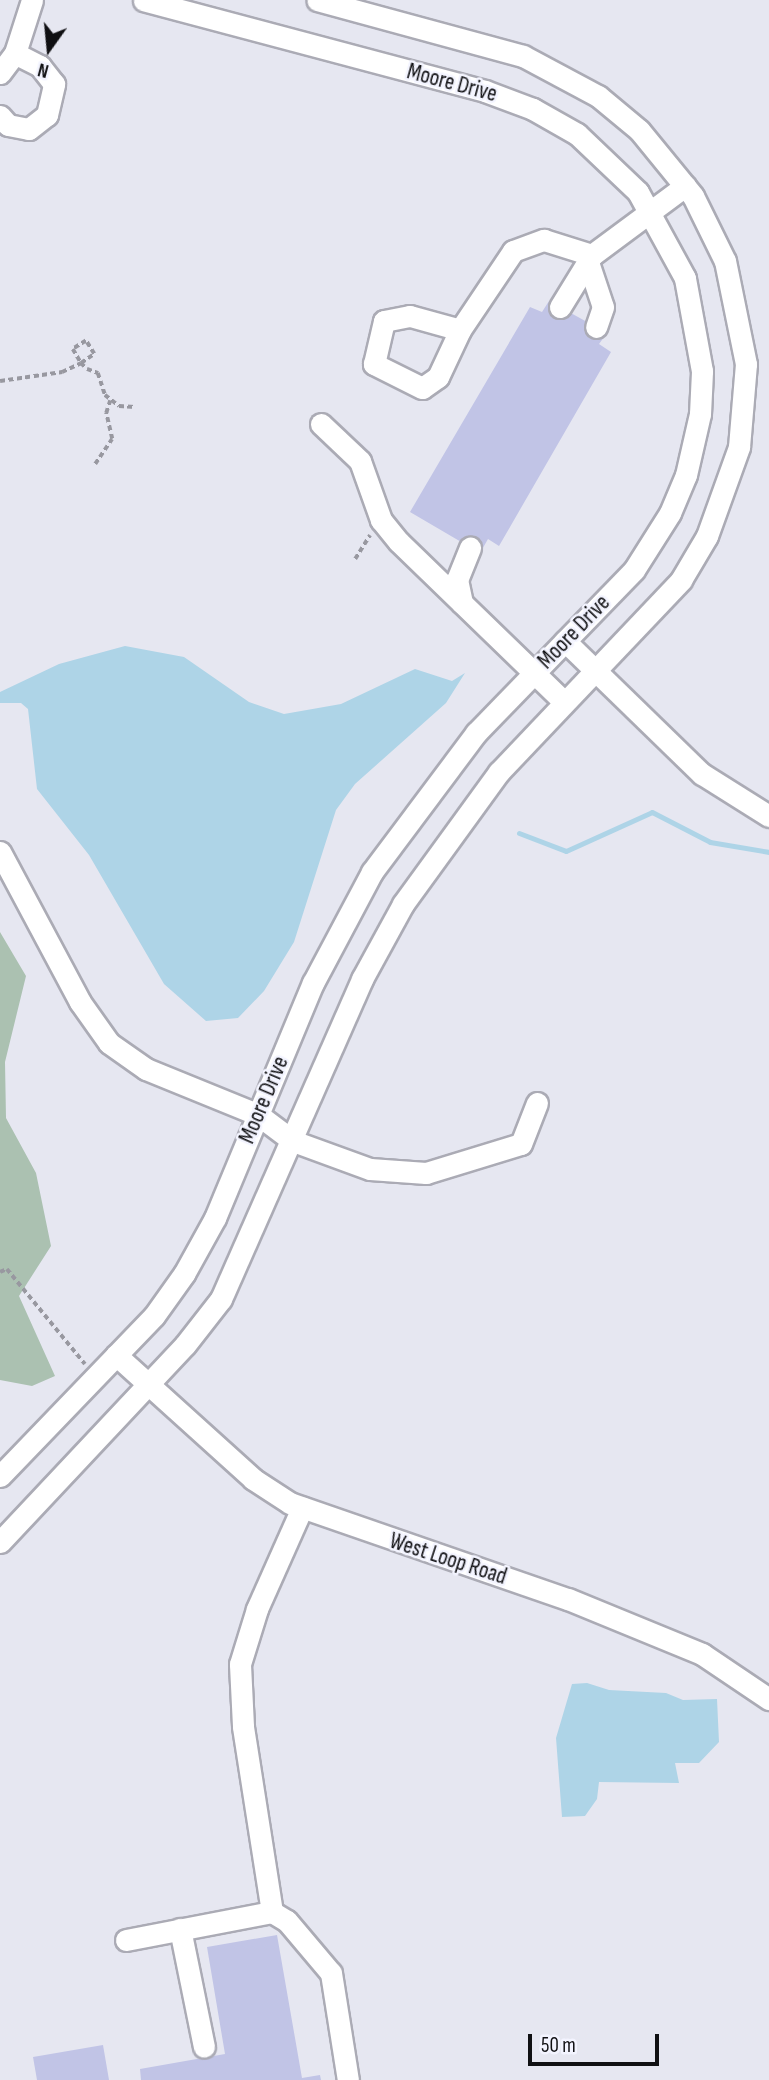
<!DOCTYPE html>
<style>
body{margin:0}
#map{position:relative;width:769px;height:2080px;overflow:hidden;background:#e6e7f1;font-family:"Sofia Sans Condensed",sans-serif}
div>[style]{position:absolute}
.green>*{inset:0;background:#abc1b1}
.water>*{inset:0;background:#aed4e7}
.stream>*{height:5px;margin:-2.5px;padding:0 2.5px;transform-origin:2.5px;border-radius:2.5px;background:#aed4e7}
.building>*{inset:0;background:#c1c4e6}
.path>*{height:3.5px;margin-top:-1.75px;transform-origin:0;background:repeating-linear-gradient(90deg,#9898a0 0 5px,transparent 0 8.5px)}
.roads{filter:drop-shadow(2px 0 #ababb5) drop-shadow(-2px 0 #ababb5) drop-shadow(0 2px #ababb5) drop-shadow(0 -2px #ababb5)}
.minor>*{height:21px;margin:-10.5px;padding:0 10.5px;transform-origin:10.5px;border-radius:10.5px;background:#fff}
span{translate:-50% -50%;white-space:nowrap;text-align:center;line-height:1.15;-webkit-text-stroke:5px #f3f4ff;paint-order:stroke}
.street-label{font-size:23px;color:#101013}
.north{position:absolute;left:14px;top:14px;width:70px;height:70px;-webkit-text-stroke:5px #f3f4ff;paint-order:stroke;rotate:195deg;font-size:19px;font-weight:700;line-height:28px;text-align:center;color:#101013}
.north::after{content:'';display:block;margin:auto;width:24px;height:32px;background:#101013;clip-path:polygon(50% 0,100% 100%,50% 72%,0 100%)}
.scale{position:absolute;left:528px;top:2034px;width:131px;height:32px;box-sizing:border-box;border:4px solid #101013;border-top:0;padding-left:9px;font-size:21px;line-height:24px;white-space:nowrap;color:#101013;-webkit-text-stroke:5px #f3f4ff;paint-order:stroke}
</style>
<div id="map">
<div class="green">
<div style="clip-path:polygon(0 932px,26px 976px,5px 1062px,6px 1118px,36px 1173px,51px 1246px,19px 1296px,55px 1376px,32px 1386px,0 1380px)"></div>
</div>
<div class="water">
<div style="clip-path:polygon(125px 646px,184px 657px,249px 702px,284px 714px,341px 704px,415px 669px,452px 681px,465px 673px,446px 703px,355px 784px,336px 810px,294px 942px,264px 991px,238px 1018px,206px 1021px,164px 984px,89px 855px,37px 789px,28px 709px,21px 703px,0 703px,0 692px,59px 664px)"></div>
<div style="clip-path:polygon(587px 1683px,609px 1690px,666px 1693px,683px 1700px,717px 1699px,719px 1742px,699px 1763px,675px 1763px,679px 1783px,599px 1782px,597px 1799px,585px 1816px,562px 1817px,556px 1738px,572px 1684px)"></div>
</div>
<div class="stream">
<div style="left:519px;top:833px;width:50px;rotate:21deg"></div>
<div style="left:566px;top:851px;width:94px;rotate:-24.4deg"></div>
<div style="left:652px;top:812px;width:65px;rotate:27.3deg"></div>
<div style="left:710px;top:842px;width:60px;rotate:9.6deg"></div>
</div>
<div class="building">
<div style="clip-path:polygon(549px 301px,607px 333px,599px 344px,611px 352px,499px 546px,488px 539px,480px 553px,410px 512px,530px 307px,542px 312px)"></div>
<div style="clip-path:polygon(277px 1935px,302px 2078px,320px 2075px,321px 2080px,141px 2080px,140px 2069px,225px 2054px,207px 1947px)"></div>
<div style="clip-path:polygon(103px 2045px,109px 2080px,37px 2080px,33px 2057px)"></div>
</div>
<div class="path">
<div style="left:0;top:381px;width:63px;rotate:-8.3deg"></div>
<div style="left:62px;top:372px;width:21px;rotate:-25deg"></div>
<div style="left:81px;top:363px;width:16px;rotate:-35deg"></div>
<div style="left:94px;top:354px;width:15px;rotate:-122deg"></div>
<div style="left:86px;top:341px;width:15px;rotate:148deg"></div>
<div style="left:73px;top:349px;width:16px;rotate:60deg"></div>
<div style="left:81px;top:363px;width:8px;rotate:45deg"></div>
<div style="left:87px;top:369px;width:12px;rotate:20deg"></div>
<div style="left:98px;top:373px;width:23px;rotate:72deg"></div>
<div style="left:105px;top:395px;width:18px;rotate:38deg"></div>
<div style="left:119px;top:406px;width:16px;rotate:4deg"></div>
<div style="left:95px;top:464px;width:30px;rotate:-56deg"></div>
<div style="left:112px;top:439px;width:27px;rotate:-103deg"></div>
<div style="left:106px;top:413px;width:13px;rotate:-72deg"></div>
<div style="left:355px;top:559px;width:28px;rotate:-58deg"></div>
<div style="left:0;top:1272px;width:8px;rotate:-23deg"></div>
<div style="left:7px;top:1269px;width:123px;rotate:50.6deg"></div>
</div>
<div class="roads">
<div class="minor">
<div style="left:0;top:73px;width:25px;rotate:-53deg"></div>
<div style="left:15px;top:53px;width:56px;rotate:-72.2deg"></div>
<div style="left:0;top:116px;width:12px;rotate:48deg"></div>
<div style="left:8px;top:125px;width:21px;rotate:11deg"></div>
<div style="left:29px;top:129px;width:23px;rotate:-38deg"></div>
<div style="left:47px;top:115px;width:32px;rotate:-77deg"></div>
<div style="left:54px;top:84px;width:23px;rotate:-128deg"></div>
<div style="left:40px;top:66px;width:28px;rotate:-153deg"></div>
<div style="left:589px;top:265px;width:44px;rotate:71.6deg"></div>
<div style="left:603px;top:307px;width:21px;rotate:109deg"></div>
<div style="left:560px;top:307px;width:61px;rotate:-58.4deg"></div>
<div style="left:592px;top:255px;width:116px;rotate:-36.6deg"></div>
<div style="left:460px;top:330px;width:52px;rotate:115.1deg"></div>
<div style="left:438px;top:377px;width:19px;rotate:145deg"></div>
<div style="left:422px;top:388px;width:54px;rotate:-153.4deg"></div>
<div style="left:374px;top:364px;width:44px;rotate:-76.9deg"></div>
<div style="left:384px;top:321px;width:26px;rotate:-11deg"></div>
<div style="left:410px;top:316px;width:52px;rotate:15.6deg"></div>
<div style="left:460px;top:330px;width:95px;rotate:-56.1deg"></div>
<div style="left:513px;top:251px;width:33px;rotate:-20deg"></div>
<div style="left:544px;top:240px;width:50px;rotate:17.4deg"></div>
<div style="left:321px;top:424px;width:54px;rotate:43.5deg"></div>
<div style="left:360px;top:461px;width:63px;rotate:70.4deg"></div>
<div style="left:381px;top:520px;width:28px;rotate:51deg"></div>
<div style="left:399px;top:542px;width:230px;rotate:44.1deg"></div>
<div style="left:462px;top:603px;width:24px;rotate:-102deg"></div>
<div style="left:457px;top:580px;width:35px;rotate:-68deg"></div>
<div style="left:565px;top:641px;width:191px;rotate:44.2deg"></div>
<div style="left:702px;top:774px;width:79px;rotate:32.1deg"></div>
<div style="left:0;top:852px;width:170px;rotate:61.9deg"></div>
<div style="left:80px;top:1002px;width:50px;rotate:54.7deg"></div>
<div style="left:109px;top:1043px;width:45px;rotate:35.1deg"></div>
<div style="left:146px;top:1069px;width:120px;rotate:22.1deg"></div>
<div style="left:257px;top:1114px;width:45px;rotate:36.9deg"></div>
<div style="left:293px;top:1141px;width:82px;rotate:20deg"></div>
<div style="left:370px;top:1169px;width:56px;rotate:4.1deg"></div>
<div style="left:426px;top:1173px;width:99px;rotate:-17deg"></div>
<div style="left:521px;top:1144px;width:44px;rotate:-68.7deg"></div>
<div style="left:116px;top:1355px;width:185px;rotate:42.1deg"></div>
<div style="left:253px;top:1479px;width:44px;rotate:33deg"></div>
<div style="left:290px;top:1503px;width:294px;rotate:19.1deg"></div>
<div style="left:568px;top:1599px;width:145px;rotate:22.3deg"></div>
<div style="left:702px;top:1654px;width:81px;rotate:33.9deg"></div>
<div style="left:0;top:1476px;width:222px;rotate:-46.1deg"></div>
<div style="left:154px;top:1316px;width:52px;rotate:-54.5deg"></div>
<div style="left:184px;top:1274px;width:64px;rotate:-61deg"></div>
<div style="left:215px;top:1218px;width:255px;rotate:-67.4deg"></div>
<div style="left:313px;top:983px;width:126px;rotate:-62deg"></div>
<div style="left:372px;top:872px;width:174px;rotate:-53.2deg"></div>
<div style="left:476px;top:733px;width:227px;rotate:-45.9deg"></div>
<div style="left:634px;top:570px;width:67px;rotate:-57.7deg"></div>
<div style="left:670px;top:513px;width:41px;rotate:-67.2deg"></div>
<div style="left:686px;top:475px;width:63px;rotate:-77.1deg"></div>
<div style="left:700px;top:414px;width:43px;rotate:-87.3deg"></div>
<div style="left:702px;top:371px;width:95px;rotate:-100.4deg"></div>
<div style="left:685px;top:278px;width:98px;rotate:-118.7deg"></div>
<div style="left:638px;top:192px;width:84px;rotate:-136.4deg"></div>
<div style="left:577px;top:134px;width:51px;rotate:-150.4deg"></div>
<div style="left:533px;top:109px;width:51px;rotate:-159.4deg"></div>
<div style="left:485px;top:91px;width:353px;rotate:-165.1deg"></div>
<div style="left:0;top:1542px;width:270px;rotate:-46.8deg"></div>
<div style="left:185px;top:1345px;width:58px;rotate:-52deg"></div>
<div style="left:221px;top:1299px;width:350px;rotate:-66.2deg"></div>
<div style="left:362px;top:979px;width:85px;rotate:-61.3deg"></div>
<div style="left:403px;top:904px;width:163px;rotate:-54deg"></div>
<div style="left:499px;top:772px;width:265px;rotate:-46.5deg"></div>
<div style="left:681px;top:580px;width:51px;rotate:-59.4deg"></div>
<div style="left:707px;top:536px;width:95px;rotate:-70.2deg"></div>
<div style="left:739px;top:447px;width:83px;rotate:-85.2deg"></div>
<div style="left:746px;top:364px;width:105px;rotate:-101.5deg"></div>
<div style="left:725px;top:261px;width:72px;rotate:-116.2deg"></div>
<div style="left:693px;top:196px;width:85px;rotate:-129.3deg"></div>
<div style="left:639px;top:130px;width:53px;rotate:-140.3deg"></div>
<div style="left:598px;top:96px;width:85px;rotate:-151.9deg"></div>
<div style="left:523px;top:56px;width:213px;rotate:-164.8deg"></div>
<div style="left:272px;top:1912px;width:188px;rotate:-98.9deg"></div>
<div style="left:243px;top:1726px;width:62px;rotate:-92.8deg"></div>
<div style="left:240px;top:1664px;width:58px;rotate:-72.8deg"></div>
<div style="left:257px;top:1609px;width:111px;rotate:-66deg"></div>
<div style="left:180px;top:1929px;width:120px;rotate:78.5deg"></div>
<div style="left:126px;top:1940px;width:149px;rotate:-10.9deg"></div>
<div style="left:272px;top:1912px;width:17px;rotate:31deg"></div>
<div style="left:287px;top:1921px;width:68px;rotate:49.8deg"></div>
<div style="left:331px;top:1973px;width:108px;rotate:81deg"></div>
</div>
</div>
<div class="street-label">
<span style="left:452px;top:83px;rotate:15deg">Moore Drive</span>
<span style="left:574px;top:632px;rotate:-46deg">Moore Drive</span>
<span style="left:264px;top:1100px;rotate:-67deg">Moore Drive</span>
<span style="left:448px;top:1559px;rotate:18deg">West Loop Road</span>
</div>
<div class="north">N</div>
<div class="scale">50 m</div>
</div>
